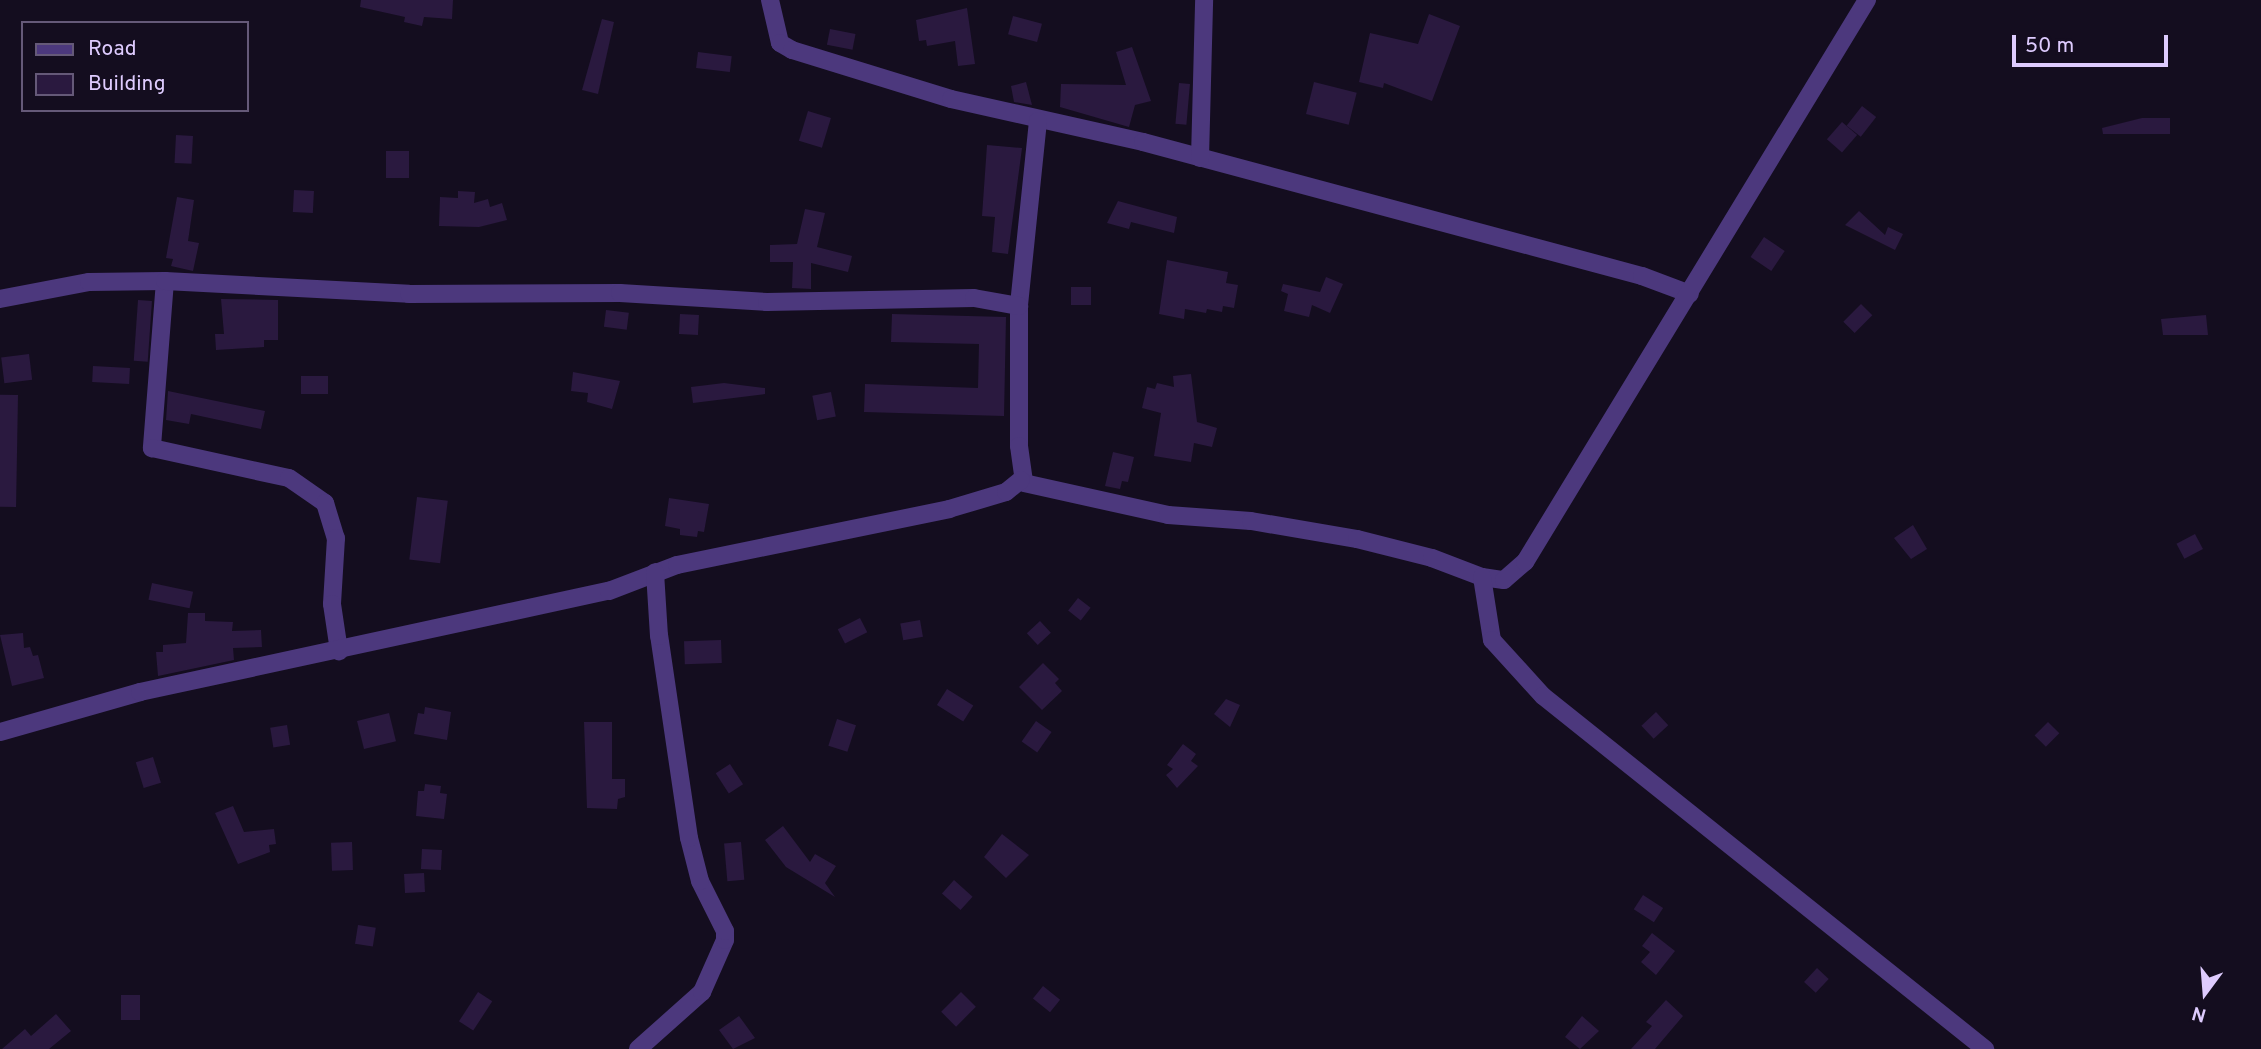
<!DOCTYPE html>
<style>
body{margin:0}
#map{position:relative;width:2261px;height:1049px;overflow:hidden;background:#140d1f;font-family:Overpass,sans-serif}
div>[style]{position:absolute}
.building>*{inset:0;background:#2a193f;transform-origin:0 0}
.street>*{height:18px;margin:-9px;padding:0 9px;transform-origin:9px;border-radius:9px;background:#4c387d}
span{translate:-50% -50%;white-space:nowrap;text-align:center;line-height:1.15;-webkit-text-stroke:5px #140d1f;paint-order:stroke}
.legend{position:absolute;left:21px;top:21px;width:228px;height:91px;box-sizing:border-box;background:#140d1f;border:2px solid #655978;margin:0;padding:9px 12px;list-style:none;font-size:21px;color:#decbfe}
.legend li{display:flex;align-items:center;gap:14px;height:35px}
.legend b{width:35px;border:2px solid #655978}
.north{position:absolute;left:2170px;top:958px;width:70px;height:70px;-webkit-text-stroke:5px #140d1f;paint-order:stroke;rotate:196deg;font-size:19px;font-weight:700;line-height:28px;text-align:center;color:#decbfe}
.north::after{content:'';display:block;margin:auto;width:24px;height:32px;background:#decbfe;clip-path:polygon(50% 0,100% 100%,50% 72%,0 100%)}
.scale{position:absolute;left:2012px;top:35px;width:156px;height:32px;box-sizing:border-box;border:4px solid #decbfe;border-top:0;padding-left:9px;font-size:21px;line-height:24px;white-space:nowrap;color:#decbfe;-webkit-text-stroke:5px #140d1f;paint-order:stroke}
</style>
<div id="map">
<div class="building">
<div style="clip-path:polygon(361px 0,453px 0,452px 19px,424px 17px,422px 26px,404px 22px,405px 17px,360px 7px)"></div>
<div style="clip-path:polygon(967px 8px,975px 64px,958px 66px,955px 41px,927px 46px,926px 40px,919px 41px,916px 20px)"></div>
<div style="clip-path:polygon(1429px 14px,1460px 26px,1432px 101px,1384px 83px,1383px 88px,1359px 82px,1370px 33px,1418px 44px)"></div>
<div style="left:1013px;top:16px;width:30px;height:19px;rotate:15deg"></div>
<div style="clip-path:polygon(602px 19px,614px 22px,598px 94px,582px 90px)"></div>
<div style="left:830px;top:29px;width:26px;height:16px;rotate:11deg"></div>
<div style="clip-path:polygon(1132px 47px,1151px 101px,1135px 105px,1129px 127px,1060px 107px,1061px 84px,1126px 85px,1116px 52px)"></div>
<div style="left:698px;top:52px;width:34px;height:16px;rotate:7deg"></div>
<div style="clip-path:polygon(1026px 82px,1032px 105px,1014px 102px,1011px 86px)"></div>
<div style="left:1314px;top:82px;width:44px;height:33px;rotate:14deg"></div>
<div style="left:1179px;top:83px;width:11px;height:41px;rotate:5deg"></div>
<div style="left:1862px;top:106px;width:18px;height:25px;rotate:38deg"></div>
<div style="left:808px;top:111px;width:24px;height:31px;rotate:17deg"></div>
<div style="clip-path:polygon(2142px 118px,2170px 118px,2170px 134px,2103px 134px,2102px 128px)"></div>
<div style="left:1842px;top:122px;width:20px;height:23px;rotate:41deg"></div>
<div style="left:176px;top:135px;width:17px;height:28px;rotate:3deg"></div>
<div style="clip-path:polygon(987px 145px,1022px 148px,1008px 254px,992px 252px,995px 217px,982px 216px)"></div>
<div style="left:386px;top:151px;width:23px;height:27px"></div>
<div style="left:294px;top:190px;width:20px;height:22px;rotate:3deg"></div>
<div style="clip-path:polygon(458px 191px,475px 192px,474px 203px,488px 199px,490px 207px,502px 203px,507px 220px,479px 227px,439px 226px,440px 197px,458px 198px)"></div>
<div style="clip-path:polygon(177px 197px,194px 200px,188px 241px,199px 243px,193px 271px,171px 266px,173px 259px,166px 258px)"></div>
<div style="clip-path:polygon(1118px 201px,1177px 217px,1174px 233px,1131px 222px,1129px 229px,1107px 223px)"></div>
<div style="clip-path:polygon(805px 209px,825px 213px,817px 247px,852px 256px,848px 272px,811px 263px,811px 289px,792px 288px,793px 262px,770px 262px,770px 245px,797px 244px)"></div>
<div style="clip-path:polygon(1859px 211px,1885px 235px,1888px 227px,1903px 234px,1895px 250px,1845px 225px)"></div>
<div style="left:1764px;top:237px;width:25px;height:24px;rotate:34deg"></div>
<div style="clip-path:polygon(1167px 260px,1228px 272px,1226px 283px,1238px 285px,1234px 308px,1223px 306px,1222px 312px,1207px 309px,1206px 313px,1185px 309px,1184px 319px,1159px 314px)"></div>
<div style="clip-path:polygon(1326px 277px,1343px 284px,1330px 313px,1312px 305px,1309px 317px,1284px 311px,1288px 294px,1281px 291px,1283px 284px,1320px 292px)"></div>
<div style="left:1071px;top:287px;width:20px;height:18px"></div>
<div style="clip-path:polygon(221px 299px,278px 300px,278px 340px,264px 340px,264px 347px,216px 350px,215px 334px,224px 334px)"></div>
<div style="left:138px;top:300px;width:14px;height:61px;rotate:4deg"></div>
<div style="left:1861px;top:304px;width:16px;height:25px;rotate:45deg"></div>
<div style="left:606px;top:310px;width:23px;height:17px;rotate:7deg"></div>
<div style="left:680px;top:314px;width:19px;height:20px;rotate:3deg"></div>
<div style="clip-path:polygon(892px 314px,1006px 317px,1004px 416px,864px 412px,865px 384px,978px 388px,979px 344px,891px 342px)"></div>
<div style="clip-path:polygon(2206px 315px,2208px 335px,2163px 335px,2161px 319px)"></div>
<div style="left:29px;top:354px;width:26px;height:28px;rotate:83deg"></div>
<div style="left:93px;top:366px;width:37px;height:16px;rotate:3deg"></div>
<div style="clip-path:polygon(573px 372px,620px 381px,612px 409px,587px 402px,588px 393px,571px 391px)"></div>
<div style="clip-path:polygon(1191px 374px,1197px 422px,1217px 428px,1212px 447px,1194px 443px,1191px 462px,1154px 456px,1161px 413px,1142px 408px,1147px 387px,1155px 389px,1157px 383px,1174px 387px,1173px 376px)"></div>
<div style="left:301px;top:376px;width:27px;height:18px"></div>
<div style="clip-path:polygon(724px 383px,765px 388px,765px 394px,693px 403px,691px 387px)"></div>
<div style="clip-path:polygon(168px 391px,265px 411px,261px 429px,191px 414px,189px 424px,166px 420px)"></div>
<div style="left:831px;top:392px;width:25px;height:19px;rotate:79deg"></div>
<div style="left:18px;top:395px;width:112px;height:18px;rotate:91deg"></div>
<div style="clip-path:polygon(1113px 452px,1134px 457px,1128px 482px,1122px 481px,1120px 489px,1105px 486px)"></div>
<div style="left:417px;top:497px;width:31px;height:63px;rotate:7deg"></div>
<div style="clip-path:polygon(669px 498px,709px 504px,704px 532px,698px 531px,697px 537px,680px 535px,680px 529px,665px 526px)"></div>
<div style="clip-path:polygon(1913px 525px,1927px 549px,1911px 559px,1894px 538px)"></div>
<div style="left:2195px;top:534px;width:17px;height:21px;rotate:62deg"></div>
<div style="left:152px;top:583px;width:42px;height:17px;rotate:12deg"></div>
<div style="left:1078px;top:598px;width:16px;height:16px;rotate:38deg"></div>
<div style="clip-path:polygon(188px 613px,205px 613px,205px 621px,233px 622px,232px 631px,261px 630px,262px 647px,233px 648px,234px 660px,158px 676px,156px 652px,163px 652px,163px 645px,186px 643px)"></div>
<div style="left:860px;top:618px;width:16px;height:25px;rotate:63deg"></div>
<div style="left:920px;top:620px;width:17px;height:20px;rotate:80deg"></div>
<div style="left:1040px;top:621px;width:16px;height:18px;rotate:47deg"></div>
<div style="clip-path:polygon(23px 633px,24px 648px,30px 647px,33px 656px,38px 655px,44px 678px,12px 686px,0 635px)"></div>
<div style="left:721px;top:640px;width:23px;height:37px;rotate:88deg"></div>
<div style="clip-path:polygon(1043px 663px,1059px 679px,1055px 683px,1062px 691px,1042px 710px,1019px 687px)"></div>
<div style="left:947px;top:689px;width:31px;height:19px;rotate:32deg"></div>
<div style="clip-path:polygon(1226px 699px,1240px 705px,1230px 727px,1214px 714px)"></div>
<div style="clip-path:polygon(425px 707px,451px 712px,447px 740px,414px 734px,418px 713px,424px 714px)"></div>
<div style="left:1656px;top:712px;width:18px;height:20px;rotate:47deg"></div>
<div style="left:389px;top:713px;width:29px;height:33px;rotate:76deg"></div>
<div style="left:837px;top:719px;width:20px;height:28px;rotate:18deg"></div>
<div style="left:1036px;top:721px;width:19px;height:25px;rotate:35deg"></div>
<div style="clip-path:polygon(584px 722px,612px 722px,612px 779px,625px 779px,625px 797px,618px 799px,617px 809px,587px 808px)"></div>
<div style="left:2048px;top:722px;width:16px;height:19px;rotate:45deg"></div>
<div style="left:287px;top:725px;width:20px;height:17px;rotate:81deg"></div>
<div style="clip-path:polygon(1183px 744px,1196px 754px,1191px 761px,1198px 766px,1177px 788px,1166px 775px,1173px 769px,1167px 765px)"></div>
<div style="left:153px;top:757px;width:27px;height:18px;rotate:73deg"></div>
<div style="left:730px;top:764px;width:24px;height:17px;rotate:57deg"></div>
<div style="clip-path:polygon(425px 784px,441px 786px,440px 793px,447px 794px,444px 819px,416px 816px,418px 791px,424px 791px)"></div>
<div style="clip-path:polygon(233px 806px,244px 832px,274px 829px,276px 844px,269px 845px,270px 852px,238px 864px,215px 813px)"></div>
<div style="clip-path:polygon(783px 826px,810px 862px,815px 854px,836px 866px,825px 883px,835px 897px,786px 867px,765px 840px)"></div>
<div style="clip-path:polygon(1002px 834px,1029px 855px,1006px 878px,984px 857px)"></div>
<div style="left:352px;top:842px;width:28px;height:21px;rotate:88deg"></div>
<div style="left:741px;top:842px;width:38px;height:17px;rotate:85deg"></div>
<div style="left:422px;top:849px;width:20px;height:20px;rotate:3deg"></div>
<div style="left:424px;top:873px;width:19px;height:20px;rotate:87deg"></div>
<div style="left:954px;top:880px;width:25px;height:18px;rotate:42deg"></div>
<div style="left:1643px;top:895px;width:24px;height:17px;rotate:33deg"></div>
<div style="left:358px;top:925px;width:18px;height:19px;rotate:9deg"></div>
<div style="clip-path:polygon(1652px 933px,1675px 951px,1656px 975px,1641px 962px,1650px 952px,1642px 946px)"></div>
<div style="left:1817px;top:968px;width:16px;height:19px;rotate:43deg"></div>
<div style="left:1043px;top:986px;width:22px;height:16px;rotate:39deg"></div>
<div style="left:478px;top:992px;width:17px;height:35px;rotate:33deg"></div>
<div style="left:961px;top:992px;width:21px;height:28px;rotate:45deg"></div>
<div style="left:121px;top:995px;width:19px;height:25px"></div>
<div style="clip-path:polygon(1666px 1000px,1683px 1016px,1655px 1049px,1631px 1049px,1652px 1026px,1646px 1022px)"></div>
<div style="clip-path:polygon(56px 1014px,71px 1031px,49px 1049px,2px 1049px,25px 1029px,31px 1036px)"></div>
<div style="clip-path:polygon(739px 1016px,755px 1038px,733px 1049px,719px 1030px)"></div>
<div style="clip-path:polygon(1582px 1016px,1599px 1031px,1580px 1049px,1565px 1037px)"></div>
</div>
<div class="street">
<div style="left:770px;top:0;width:44px;rotate:76.9deg"></div>
<div style="left:780px;top:43px;width:14px;rotate:30deg"></div>
<div style="left:792px;top:50px;width:166px;rotate:17.1deg"></div>
<div style="left:951px;top:99px;width:197px;rotate:12.6deg"></div>
<div style="left:1143px;top:142px;width:517px;rotate:15.03deg"></div>
<div style="left:1642px;top:276px;width:51px;rotate:20.6deg"></div>
<div style="left:1038px;top:121px;width:186px;rotate:95.9deg"></div>
<div style="left:1019px;top:306px;width:140px;rotate:90deg"></div>
<div style="left:1019px;top:446px;width:37px;rotate:82deg"></div>
<div style="left:1024px;top:483px;width:148px;rotate:12.5deg"></div>
<div style="left:1168px;top:515px;width:83px;rotate:4.1deg"></div>
<div style="left:1251px;top:521px;width:108px;rotate:9.6deg"></div>
<div style="left:1357px;top:539px;width:77px;rotate:14.2deg"></div>
<div style="left:1432px;top:558px;width:53px;rotate:20.8deg"></div>
<div style="left:1482px;top:577px;width:22px;rotate:8deg"></div>
<div style="left:1504px;top:580px;width:28px;rotate:-41deg"></div>
<div style="left:1525px;top:562px;width:658px;rotate:-58.68deg"></div>
<div style="left:1200px;top:158px;width:158px;rotate:-88.5deg"></div>
<div style="left:165px;top:281px;width:168px;rotate:94.5deg"></div>
<div style="left:152px;top:448px;width:140px;rotate:12.4deg"></div>
<div style="left:289px;top:478px;width:44px;rotate:34.8deg"></div>
<div style="left:325px;top:503px;width:37px;rotate:73deg"></div>
<div style="left:336px;top:538px;width:66px;rotate:93.5deg"></div>
<div style="left:332px;top:604px;width:48px;rotate:81.5deg"></div>
<div style="left:0;top:299px;width:91px;rotate:-10.8deg"></div>
<div style="left:89px;top:282px;width:76px;rotate:-0.8deg"></div>
<div style="left:165px;top:281px;width:244px;rotate:3deg"></div>
<div style="left:409px;top:294px;width:211px;rotate:-0.3deg"></div>
<div style="left:620px;top:293px;width:147px;rotate:3.5deg"></div>
<div style="left:767px;top:302px;width:207px;rotate:-1.1deg"></div>
<div style="left:974px;top:298px;width:46px;rotate:10.1deg"></div>
<div style="left:1482px;top:577px;width:64px;rotate:81deg"></div>
<div style="left:1492px;top:640px;width:76px;rotate:47.7deg"></div>
<div style="left:1543px;top:696px;width:566px;rotate:38.61deg"></div>
<div style="left:0;top:732px;width:146px;rotate:-15.9deg"></div>
<div style="left:140px;top:692px;width:480px;rotate:-12.2deg"></div>
<div style="left:609px;top:591px;width:73px;rotate:-20.9deg"></div>
<div style="left:677px;top:565px;width:278px;rotate:-11.6deg"></div>
<div style="left:949px;top:509px;width:59px;rotate:-16.6deg"></div>
<div style="left:1006px;top:492px;width:19px;rotate:-39deg"></div>
<div style="left:638px;top:1049px;width:86px;rotate:-41.7deg"></div>
<div style="left:702px;top:992px;width:57px;rotate:-66.1deg"></div>
<div style="left:725px;top:940px;width:9px;rotate:-90deg"></div>
<div style="left:725px;top:931px;width:56px;rotate:-116.6deg"></div>
<div style="left:700px;top:881px;width:44px;rotate:-104.3deg"></div>
<div style="left:689px;top:838px;width:204px;rotate:-98.4deg"></div>
<div style="left:659px;top:636px;width:64px;rotate:-93.6deg"></div>
</div>
<ul class="legend">
<li><b style="height:9px;background:#4c387d"></b>Road</li>
<li><b style="height:19px;background:#2a193f"></b>Building</li>
</ul>
<div class="north">N</div>
<div class="scale">50 m</div>
</div>
